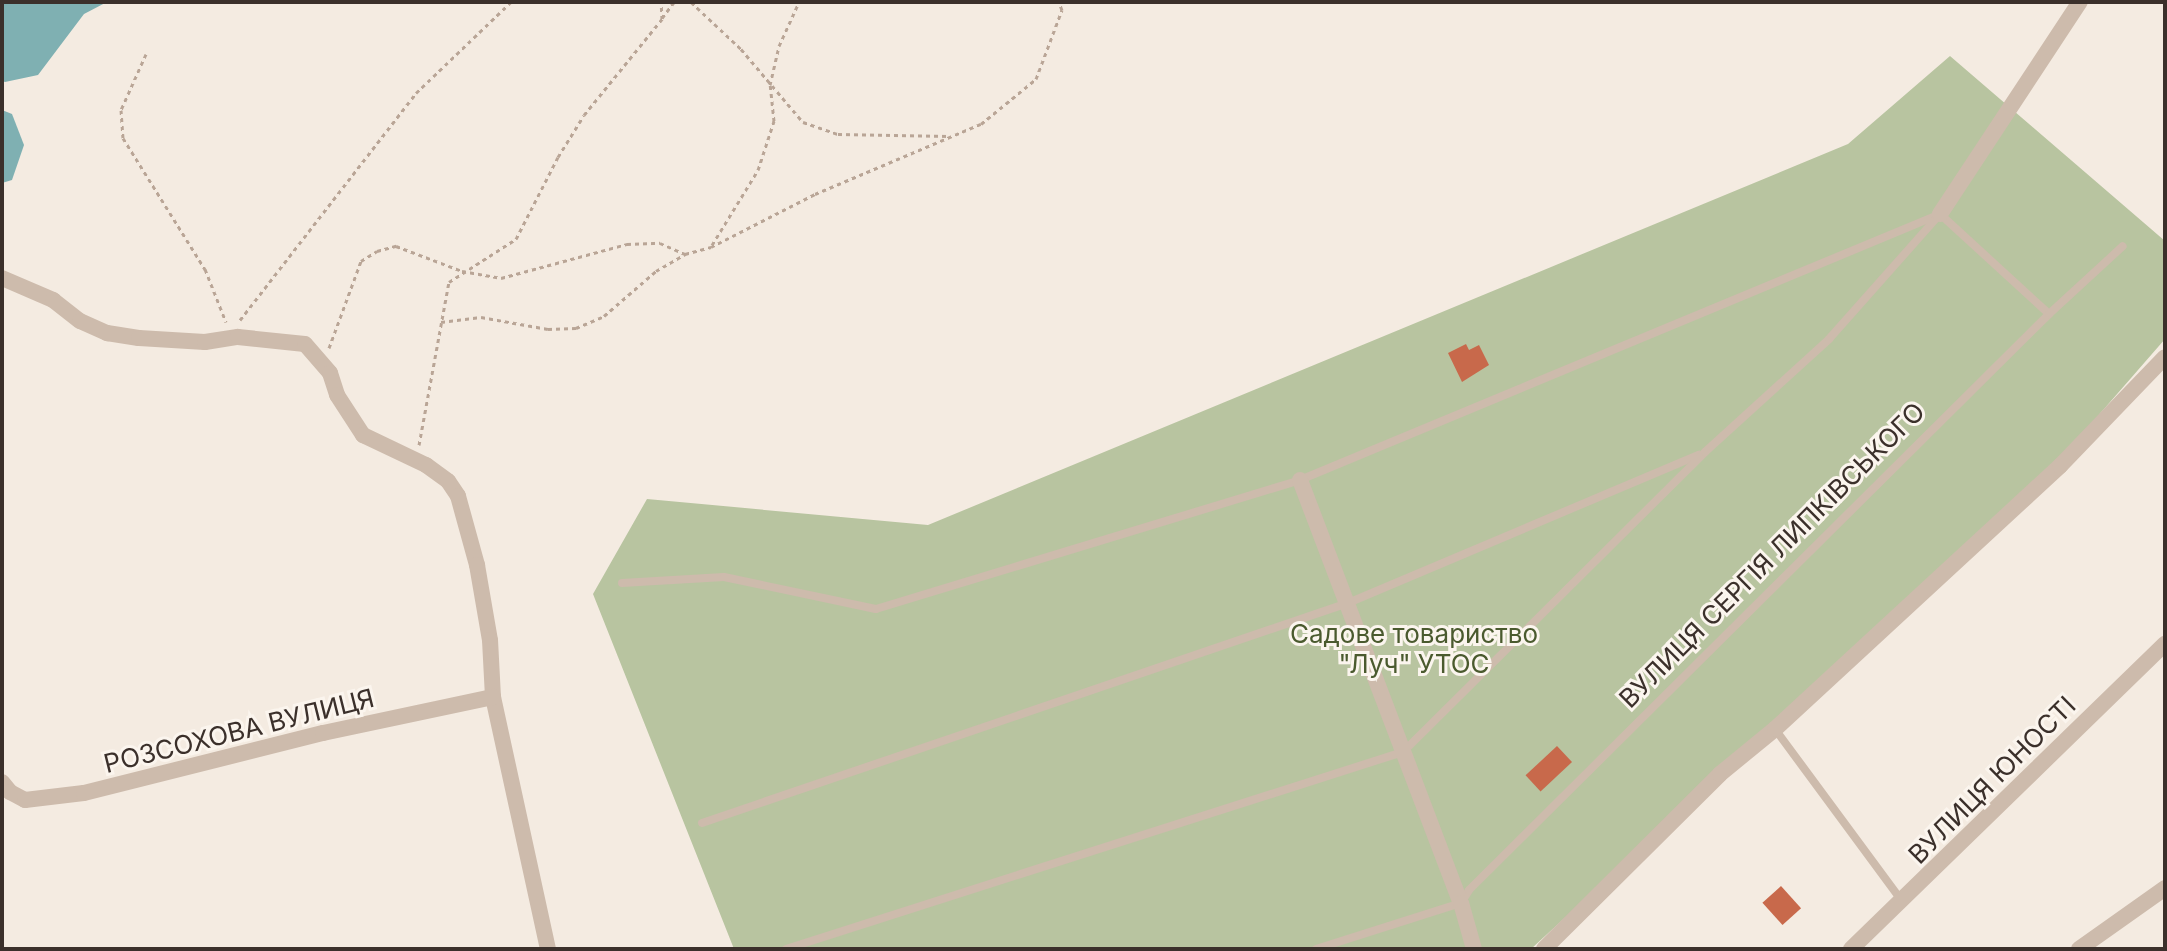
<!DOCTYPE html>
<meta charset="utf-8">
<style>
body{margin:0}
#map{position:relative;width:2167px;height:951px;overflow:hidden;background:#f4ebe1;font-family:Inter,sans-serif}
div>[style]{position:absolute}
.green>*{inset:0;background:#b8c4a0}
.water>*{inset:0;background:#7fb0b2}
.building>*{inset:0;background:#c8694b;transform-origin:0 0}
.path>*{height:3px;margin-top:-1.5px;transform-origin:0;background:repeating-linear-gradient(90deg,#b9a596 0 4px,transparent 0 8px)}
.lane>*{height:8px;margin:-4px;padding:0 4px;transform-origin:4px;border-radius:4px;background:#cdbbac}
.street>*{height:16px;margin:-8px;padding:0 8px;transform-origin:8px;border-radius:8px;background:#cdbbac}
span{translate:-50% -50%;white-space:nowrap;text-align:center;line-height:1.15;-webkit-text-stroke:6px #fbf5ee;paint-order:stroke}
.street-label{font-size:26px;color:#3b302b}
.park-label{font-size:26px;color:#4a5a2e}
.frame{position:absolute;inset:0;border:4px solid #3b302b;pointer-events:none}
</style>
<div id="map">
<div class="green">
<div style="clip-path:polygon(1950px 56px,2165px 241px,2165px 339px,2050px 471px,1531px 949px,734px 949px,593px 594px,647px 499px,928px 525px,1848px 144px)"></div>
</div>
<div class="water">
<div style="clip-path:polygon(2px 2px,107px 2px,84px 14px,38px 75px,5px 82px,2px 81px)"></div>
<div style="clip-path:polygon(2px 110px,12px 114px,24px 145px,12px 180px,2px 183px)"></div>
</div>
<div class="building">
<div style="clip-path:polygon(1466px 344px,1469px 350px,1479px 345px,1489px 365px,1462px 382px,1448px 353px)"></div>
<div style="left:1557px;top:746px;width:22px;height:43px;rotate:47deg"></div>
<div style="left:1781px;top:886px;width:30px;height:25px;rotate:48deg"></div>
</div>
<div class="path">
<div style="left:691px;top:2px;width:69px;rotate:43.2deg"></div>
<div style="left:741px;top:49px;width:96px;rotate:49.7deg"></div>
<div style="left:803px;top:122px;width:37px;rotate:19deg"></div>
<div style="left:838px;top:134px;width:111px;rotate:1deg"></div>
<div style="left:662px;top:18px;width:20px;rotate:-53deg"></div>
<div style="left:146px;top:54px;width:61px;rotate:114.1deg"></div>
<div style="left:121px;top:110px;width:28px;rotate:86deg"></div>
<div style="left:123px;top:138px;width:155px;rotate:58deg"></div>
<div style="left:205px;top:269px;width:57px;rotate:68.4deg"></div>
<div style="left:712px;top:245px;width:88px;rotate:-58.5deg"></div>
<div style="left:758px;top:170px;width:52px;rotate:-71.9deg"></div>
<div style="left:774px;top:121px;width:36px;rotate:-96deg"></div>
<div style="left:770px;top:85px;width:40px;rotate:-77deg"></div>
<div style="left:779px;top:46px;width:48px;rotate:-65.6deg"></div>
<div style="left:240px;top:320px;width:287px;rotate:-52.2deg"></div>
<div style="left:416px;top:93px;width:132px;rotate:-43.8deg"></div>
<div style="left:441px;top:322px;width:40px;rotate:-7.1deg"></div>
<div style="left:481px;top:317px;width:68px;rotate:10.2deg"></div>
<div style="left:548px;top:329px;width:28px;rotate:-2deg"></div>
<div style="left:576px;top:328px;width:30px;rotate:-23deg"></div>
<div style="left:604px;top:316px;width:69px;rotate:-40.9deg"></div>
<div style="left:656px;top:271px;width:34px;rotate:-30deg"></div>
<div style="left:685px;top:254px;width:27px;rotate:-15deg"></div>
<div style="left:711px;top:247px;width:117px;rotate:-27deg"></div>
<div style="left:815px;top:194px;width:180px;rotate:-22.9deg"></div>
<div style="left:981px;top:124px;width:71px;rotate:-39.3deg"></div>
<div style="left:1036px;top:79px;width:74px;rotate:-69.4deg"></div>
<div style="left:1062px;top:10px;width:9px;rotate:-111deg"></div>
<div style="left:329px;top:348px;width:93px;rotate:-69.8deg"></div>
<div style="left:361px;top:261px;width:19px;rotate:-32deg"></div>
<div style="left:377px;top:251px;width:20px;rotate:-15deg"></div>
<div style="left:396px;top:246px;width:71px;rotate:20.7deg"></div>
<div style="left:462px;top:271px;width:40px;rotate:10deg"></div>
<div style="left:501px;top:278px;width:131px;rotate:-15.1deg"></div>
<div style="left:627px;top:244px;width:33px;rotate:-2deg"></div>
<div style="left:660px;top:243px;width:27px;rotate:24deg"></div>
<div style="left:419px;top:445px;width:166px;rotate:-79.6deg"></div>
<div style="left:449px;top:282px;width:80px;rotate:-32.7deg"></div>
<div style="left:516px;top:239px;width:92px;rotate:-62.9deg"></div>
<div style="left:558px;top:157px;width:49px;rotate:-58.2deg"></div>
<div style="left:584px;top:115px;width:124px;rotate:-50.9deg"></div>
<div style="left:662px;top:19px;width:17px;rotate:-93deg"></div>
</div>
<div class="lane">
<div style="left:1940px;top:214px;width:148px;rotate:42.5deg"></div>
<div style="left:622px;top:583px;width:102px;rotate:-3.4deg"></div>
<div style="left:724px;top:577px;width:155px;rotate:11.9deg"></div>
<div style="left:876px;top:609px;width:443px;rotate:-16.9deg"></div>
<div style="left:1300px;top:480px;width:691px;rotate:-22.56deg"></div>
<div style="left:1775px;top:729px;width:214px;rotate:53.6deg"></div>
<div style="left:702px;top:823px;width:682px;rotate:-18.81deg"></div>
<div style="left:1348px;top:603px;width:381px;rotate:-22.9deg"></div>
<div style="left:786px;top:949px;width:648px;rotate:-17.71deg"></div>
<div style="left:1403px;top:752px;width:426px;rotate:-44.8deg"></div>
<div style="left:1705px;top:452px;width:168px;rotate:-42.3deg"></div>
<div style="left:1829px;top:339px;width:167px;rotate:-48.4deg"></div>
<div style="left:1316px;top:949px;width:152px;rotate:-17.6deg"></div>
<div style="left:1461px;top:903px;width:15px;rotate:-58deg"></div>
<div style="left:1469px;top:890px;width:817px;rotate:-44.8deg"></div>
<div style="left:2049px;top:314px;width:100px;rotate:-42.6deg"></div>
</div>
<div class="street">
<div style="left:1940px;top:214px;width:254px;rotate:-56.6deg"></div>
<div style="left:2px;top:278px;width:56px;rotate:23.3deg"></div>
<div style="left:53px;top:300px;width:34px;rotate:38deg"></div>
<div style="left:80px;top:321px;width:30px;rotate:24deg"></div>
<div style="left:107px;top:333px;width:32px;rotate:9deg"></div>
<div style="left:139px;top:338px;width:66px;rotate:3.5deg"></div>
<div style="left:205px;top:342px;width:33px;rotate:-9deg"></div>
<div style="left:238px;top:337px;width:67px;rotate:6deg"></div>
<div style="left:305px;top:344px;width:38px;rotate:49deg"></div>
<div style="left:330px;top:373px;width:23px;rotate:72deg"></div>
<div style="left:337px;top:395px;width:48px;rotate:57deg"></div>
<div style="left:363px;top:435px;width:70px;rotate:25.5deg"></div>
<div style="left:426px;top:465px;width:27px;rotate:36deg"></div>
<div style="left:448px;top:481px;width:18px;rotate:56deg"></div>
<div style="left:458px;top:496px;width:72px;rotate:74.6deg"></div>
<div style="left:477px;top:565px;width:76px;rotate:80.2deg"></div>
<div style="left:490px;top:640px;width:57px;rotate:87deg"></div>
<div style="left:493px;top:697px;width:258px;rotate:77.7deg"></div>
<div style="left:1300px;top:480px;width:453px;rotate:69.2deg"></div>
<div style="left:1461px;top:903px;width:48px;rotate:74.2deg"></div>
<div style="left:2px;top:782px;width:13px;rotate:51deg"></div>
<div style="left:10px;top:792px;width:17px;rotate:28deg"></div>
<div style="left:25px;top:800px;width:59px;rotate:-6.8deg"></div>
<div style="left:84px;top:793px;width:246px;rotate:-14.1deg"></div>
<div style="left:323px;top:733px;width:174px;rotate:-12deg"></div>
<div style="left:1544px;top:949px;width:248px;rotate:-44.8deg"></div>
<div style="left:1720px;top:774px;width:71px;rotate:-39.3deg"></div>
<div style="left:1775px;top:729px;width:388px;rotate:-42.7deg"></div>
<div style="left:2060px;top:466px;width:151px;rotate:-46.1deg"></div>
<div style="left:1851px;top:949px;width:438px;rotate:-44.2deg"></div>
<div style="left:2079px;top:949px;width:105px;rotate:-35.3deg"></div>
</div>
<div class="street-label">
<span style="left:1772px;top:555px;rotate:-45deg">ВУЛИЦЯ СЕРГІЯ ЛИПКІВСЬКОГО</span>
<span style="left:239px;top:731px;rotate:-14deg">РОЗСОХОВА ВУЛИЦЯ</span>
<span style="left:1992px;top:780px;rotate:-45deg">ВУЛИЦЯ ЮНОСТІ</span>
</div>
<div class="park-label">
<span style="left:1414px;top:649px">Садове товариство<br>"Луч" УТОС</span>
</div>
<div class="frame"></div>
</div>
